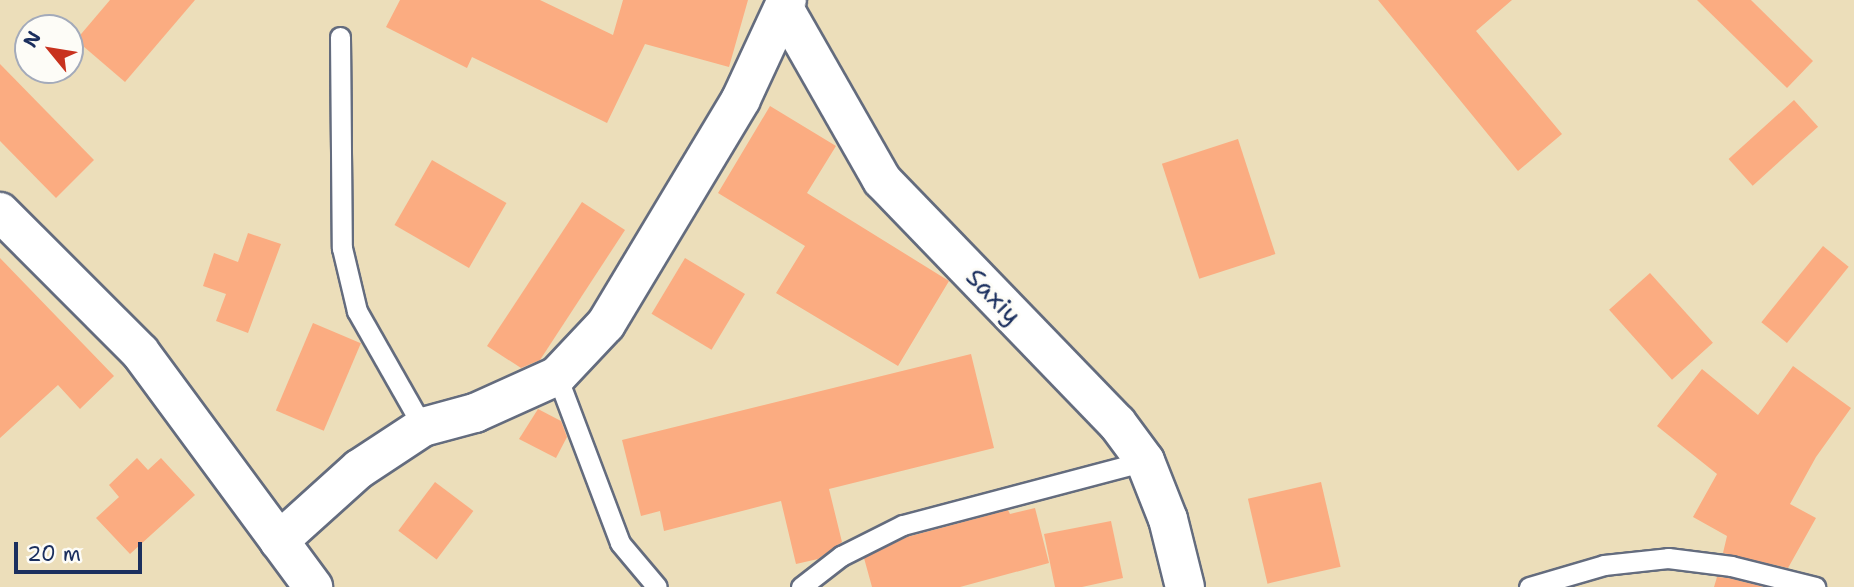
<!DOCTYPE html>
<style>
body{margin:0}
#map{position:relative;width:1854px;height:587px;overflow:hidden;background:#ecdeba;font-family:"Shantell Sans",sans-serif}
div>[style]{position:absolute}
.building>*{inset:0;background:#fbac81;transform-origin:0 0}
.roads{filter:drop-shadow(2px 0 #646c7e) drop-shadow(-2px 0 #646c7e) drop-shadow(0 2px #646c7e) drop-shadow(0 -2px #646c7e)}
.lane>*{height:19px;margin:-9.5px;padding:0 9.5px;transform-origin:9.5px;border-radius:9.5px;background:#fff}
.street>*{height:38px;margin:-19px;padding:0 19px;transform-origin:19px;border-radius:19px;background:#fff}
span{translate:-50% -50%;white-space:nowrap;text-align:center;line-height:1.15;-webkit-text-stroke:6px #fdfcf7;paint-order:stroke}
.street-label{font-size:26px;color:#1b2f5e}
.north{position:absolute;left:14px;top:14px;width:70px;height:70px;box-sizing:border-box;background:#fdfcf7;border:2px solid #a3aaba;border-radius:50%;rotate:300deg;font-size:19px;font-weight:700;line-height:28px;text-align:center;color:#1b2f5e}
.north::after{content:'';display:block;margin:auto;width:24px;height:32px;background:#c8321e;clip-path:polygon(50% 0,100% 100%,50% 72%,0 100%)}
.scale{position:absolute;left:14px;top:542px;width:128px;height:32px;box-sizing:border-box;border:4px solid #1b2f5e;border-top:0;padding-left:9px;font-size:21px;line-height:24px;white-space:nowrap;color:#1b2f5e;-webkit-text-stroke:5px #fdfcf7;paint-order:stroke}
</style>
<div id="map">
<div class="building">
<div style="clip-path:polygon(110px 0,195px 0,125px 82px,76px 40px)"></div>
<div style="clip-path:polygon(400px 0,540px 0,613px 35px,623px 0,748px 0,729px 67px,645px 44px,607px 123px,472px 57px,467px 68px,386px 27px)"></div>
<div style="clip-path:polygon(1378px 0,1512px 0,1476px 31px,1562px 134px,1518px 171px)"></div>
<div style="clip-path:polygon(1697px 0,1751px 0,1813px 61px,1787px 88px)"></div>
<div style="clip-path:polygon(0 64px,94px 160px,56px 198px,0 141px)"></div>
<div style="left:1794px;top:100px;width:36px;height:88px;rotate:48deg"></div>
<div style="clip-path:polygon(770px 106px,836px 146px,807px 193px,949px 281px,898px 366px,776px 293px,805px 246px,718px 193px)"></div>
<div style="left:1238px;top:139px;width:121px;height:80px;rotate:72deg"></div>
<div style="left:432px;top:160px;width:86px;height:75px;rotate:30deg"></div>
<div style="clip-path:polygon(582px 202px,625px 230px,540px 360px,521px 368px,487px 346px)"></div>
<div style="clip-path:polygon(248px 233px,281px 244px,248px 333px,216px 321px,226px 294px,203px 286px,214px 253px,238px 262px)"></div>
<div style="left:1823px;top:246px;width:33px;height:98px;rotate:39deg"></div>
<div style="clip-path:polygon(0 258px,114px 376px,80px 409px,58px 385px,0 438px)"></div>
<div style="left:685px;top:258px;width:70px;height:65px;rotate:31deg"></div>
<div style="left:1650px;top:273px;width:94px;height:55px;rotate:48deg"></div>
<div style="left:313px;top:323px;width:52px;height:95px;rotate:23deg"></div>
<div style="clip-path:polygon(971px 354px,994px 448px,829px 489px,842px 542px,818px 559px,796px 564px,781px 501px,664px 531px,660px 511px,641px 516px,622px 440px)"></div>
<div style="clip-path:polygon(1793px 366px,1851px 408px,1816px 457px,1790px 504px,1816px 518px,1788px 568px,1723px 553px,1727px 536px,1693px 517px,1717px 474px,1657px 426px,1702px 369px,1758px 415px)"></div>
<div style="clip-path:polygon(538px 409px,561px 421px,567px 437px,556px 458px,519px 439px)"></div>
<div style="clip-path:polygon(137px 458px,148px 470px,161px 458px,195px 495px,130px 554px,96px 518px,119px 497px,109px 485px)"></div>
<div style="left:435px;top:482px;width:48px;height:61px;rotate:37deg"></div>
<div style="left:1321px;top:482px;width:87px;height:75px;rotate:77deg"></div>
<div style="clip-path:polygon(1035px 508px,1049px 563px,960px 587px,872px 587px,864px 558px,907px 537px,1008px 510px,1010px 514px)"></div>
<div style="clip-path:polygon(1111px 521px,1123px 578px,1082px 587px,1055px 587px,1044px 534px)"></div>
<div style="clip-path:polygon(1717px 577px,1729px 578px,1764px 587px,1714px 587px)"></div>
</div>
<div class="roads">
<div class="lane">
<div style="left:340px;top:37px;width:211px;rotate:89.5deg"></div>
<div style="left:342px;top:248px;width:65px;rotate:76.6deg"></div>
<div style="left:357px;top:311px;width:133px;rotate:60.4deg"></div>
<div style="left:557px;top:376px;width:178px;rotate:69.3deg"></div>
<div style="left:620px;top:543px;width:57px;rotate:49.9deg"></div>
<div style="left:801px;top:587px;width:51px;rotate:-37.8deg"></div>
<div style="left:841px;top:556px;width:69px;rotate:-26.6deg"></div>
<div style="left:903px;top:525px;width:250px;rotate:-14.8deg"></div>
<div style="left:1529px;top:587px;width:78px;rotate:-16.3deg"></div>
<div style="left:1604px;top:565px;width:64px;rotate:-6.2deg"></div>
<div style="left:1668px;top:558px;width:64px;rotate:7.2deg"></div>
<div style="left:1731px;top:566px;width:87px;rotate:14deg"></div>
</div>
<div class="street">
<div style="left:785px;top:10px;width:196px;rotate:60.3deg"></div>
<div style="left:882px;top:180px;width:338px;rotate:46deg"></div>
<div style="left:1117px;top:423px;width:47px;rotate:53.6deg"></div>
<div style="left:1145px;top:461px;width:62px;rotate:68.4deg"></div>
<div style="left:1168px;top:519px;width:70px;rotate:76deg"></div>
<div style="left:0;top:212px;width:198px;rotate:45deg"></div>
<div style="left:140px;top:352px;width:292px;rotate:53.6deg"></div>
<div style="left:279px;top:541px;width:108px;rotate:-42deg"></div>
<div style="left:359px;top:469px;width:77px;rotate:-33.3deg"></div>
<div style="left:423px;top:427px;width:54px;rotate:-15.1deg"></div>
<div style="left:475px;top:413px;width:90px;rotate:-24.3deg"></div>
<div style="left:557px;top:376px;width:71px;rotate:-46.7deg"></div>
<div style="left:606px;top:324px;width:262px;rotate:-59deg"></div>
<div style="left:741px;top:99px;width:109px;rotate:-65.1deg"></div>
</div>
</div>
<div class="street-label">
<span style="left:994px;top:296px;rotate:46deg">Saxiy</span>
</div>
<div class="north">N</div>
<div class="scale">20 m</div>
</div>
